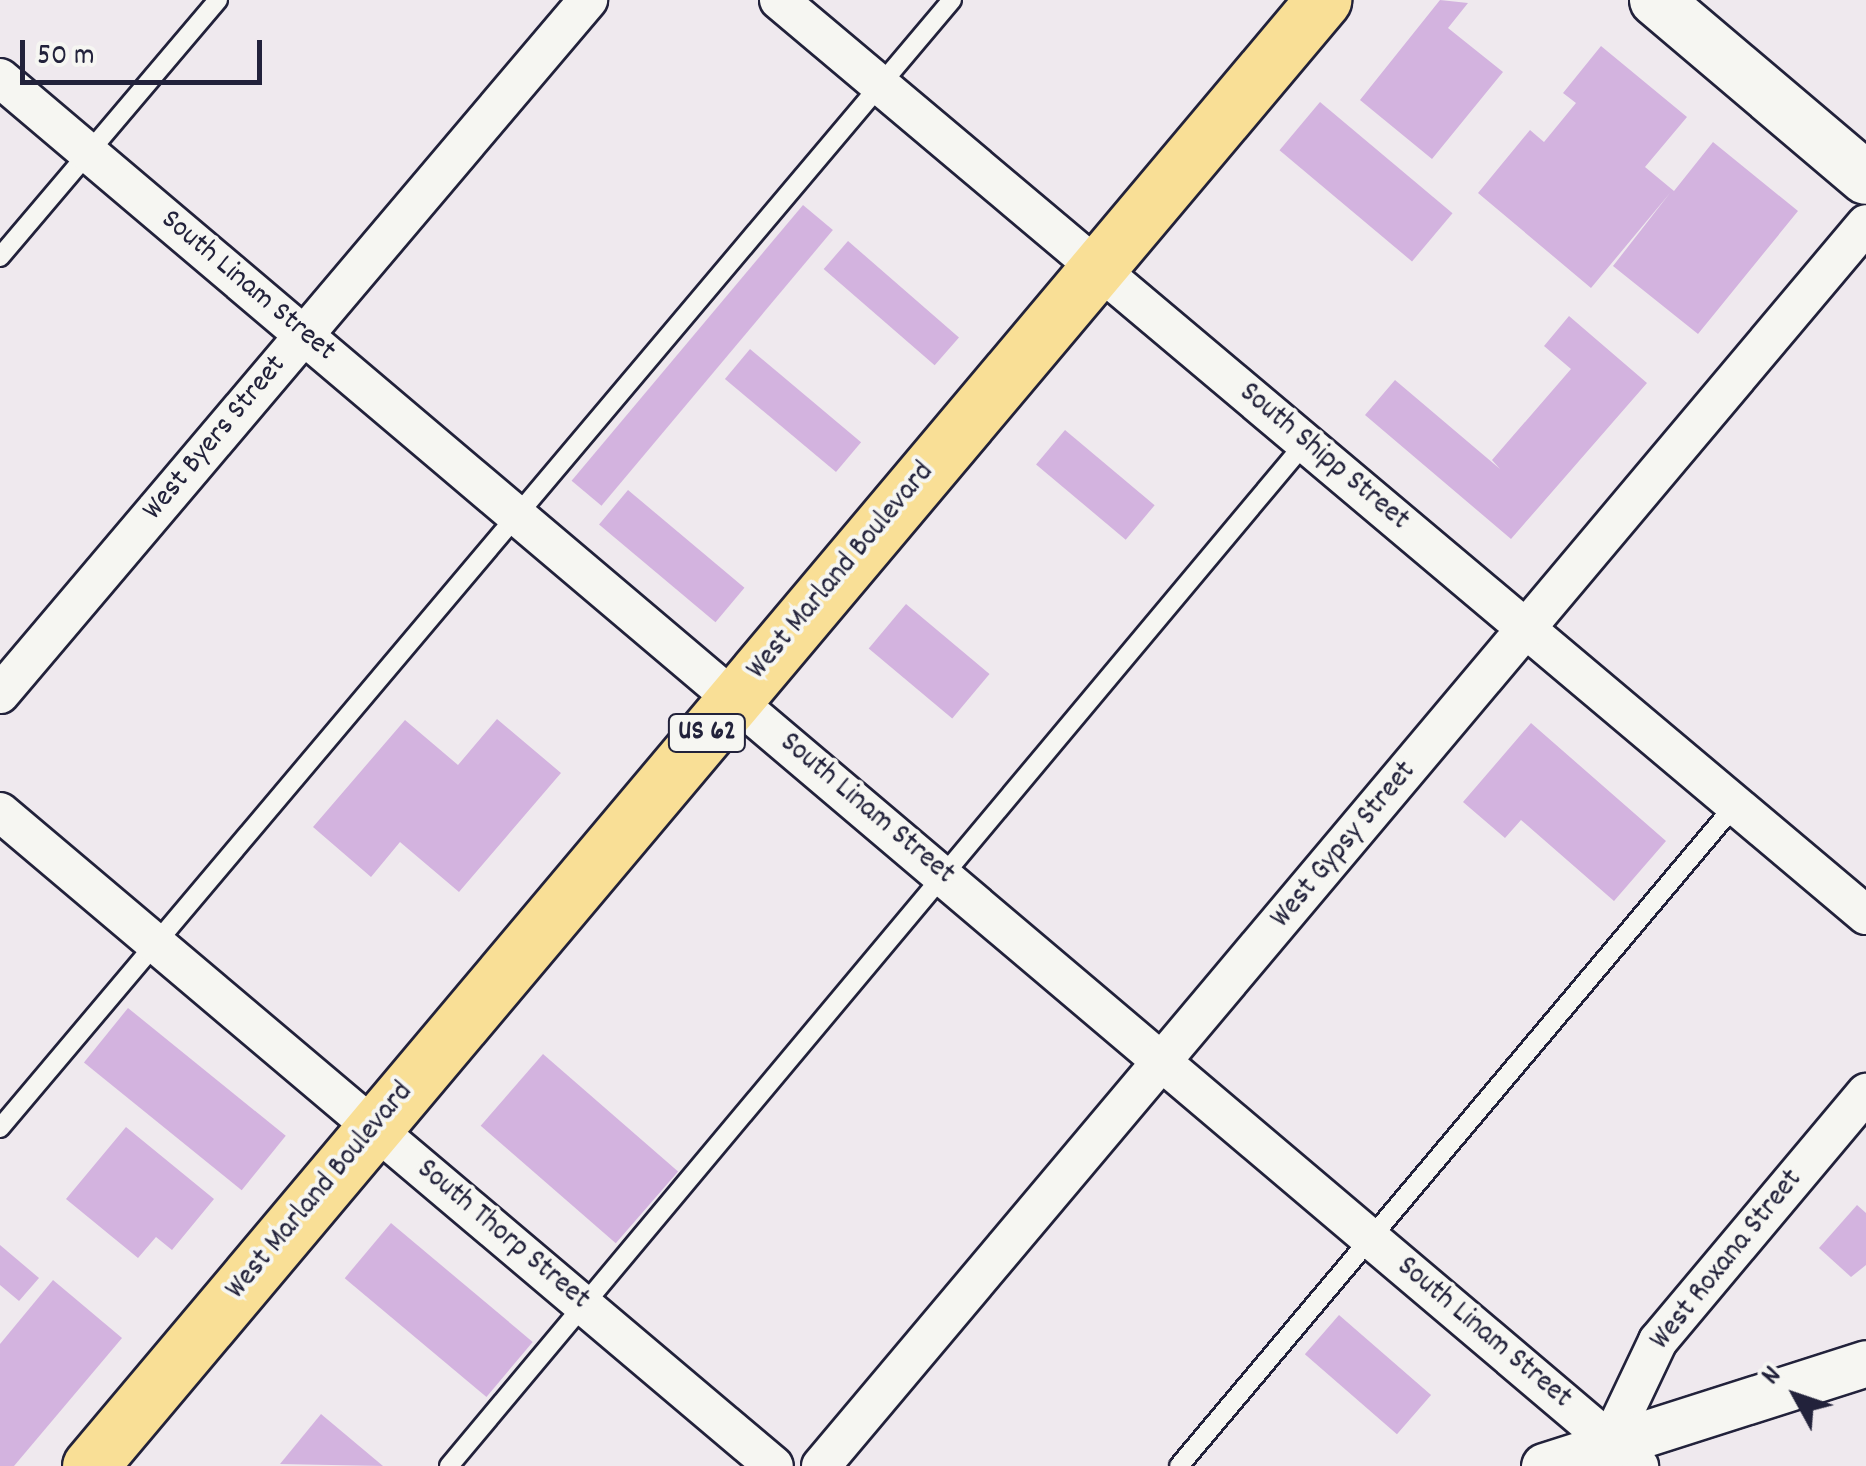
<!DOCTYPE html>
<style>
body{margin:0}
#map{position:relative;width:1866px;height:1466px;overflow:hidden;background:#efe9ee;font-family:Dekko,sans-serif}
div>[style]{position:absolute}
.building>*{inset:0;background:#d3b3df;transform-origin:0 0}
.roads{filter:drop-shadow(2px 0 #22223b) drop-shadow(-2px 0 #22223b) drop-shadow(0 2px #22223b) drop-shadow(0 -2px #22223b)}
.service>*{height:18px;margin:-9px;padding:0 9px;transform-origin:9px;border-radius:9px;background:#f6f6f2}
.minor>*{height:38px;margin:-19px;padding:0 19px;transform-origin:19px;border-radius:19px;background:#f6f6f2}
.tertiary>*{height:45px;margin:-22.5px;padding:0 22.5px;transform-origin:22.5px;border-radius:22.5px;background:#f6f6f2}
.secondary>*{height:52px;margin:-26px;padding:0 26px;transform-origin:26px;border-radius:26px;background:#f6f6f2}
.trunk>*{height:55px;margin:-27.5px;padding:0 27.5px;transform-origin:27.5px;border-radius:27.5px;background:#f9df96}
span{translate:-50% -50%;white-space:nowrap;text-align:center;line-height:1.15;-webkit-text-stroke:8px #f6f6f2;paint-order:stroke}
.shield-label span{padding:2px 8px;background:#f6f6f2;border:2px solid;border-radius:8px;-webkit-text-stroke-width:0}
.shield-label{font-size:28px;color:#22223b;font-weight:700}
.street-label{font-size:30px;color:#22223b}
.north{position:absolute;left:1746px;top:1346px;width:100px;height:100px;-webkit-text-stroke:8px #f6f6f2;paint-order:stroke;rotate:310deg;font-size:28px;font-weight:700;line-height:40px;text-align:center;color:#22223b}
.north::after{content:'';display:block;margin:auto;width:35px;height:45px;background:#22223b;clip-path:polygon(50% 0,100% 100%,50% 72%,0 100%)}
.scale{position:absolute;left:20px;top:40px;width:242px;height:45px;box-sizing:border-box;border:5px solid #22223b;border-top:0;padding-left:12px;font-size:30px;line-height:35px;white-space:nowrap;color:#22223b;-webkit-text-stroke:8px #f6f6f2;paint-order:stroke}
</style>
<div id="map">
<div class="building">
<div style="clip-path:polygon(1440px 0,1468px 3px,1448px 28px,1503px 72px,1432px 159px,1360px 100px)"></div>
<div style="clip-path:polygon(1601px 46px,1687px 117px,1645px 167px,1674px 191px,1713px 142px,1798px 211px,1698px 334px,1613px 266px,1670px 193px,1591px 288px,1478px 193px,1530px 130px,1544px 142px,1576px 103px,1563px 93px)"></div>
<div style="left:1320px;top:102px;width:173px;height:63px;rotate:40deg"></div>
<div style="left:803px;top:205px;width:39px;height:360px;rotate:40deg"></div>
<div style="left:848px;top:241px;width:147px;height:37px;rotate:41deg"></div>
<div style="clip-path:polygon(1569px 316px,1647px 383px,1511px 539px,1365px 415px,1395px 380px,1500px 469px,1492px 460px,1571px 369px,1544px 346px)"></div>
<div style="left:750px;top:349px;width:145px;height:39px;rotate:40deg"></div>
<div style="left:1065px;top:430px;width:117px;height:45px;rotate:40deg"></div>
<div style="left:628px;top:490px;width:152px;height:45px;rotate:40deg"></div>
<div style="left:906px;top:604px;width:109px;height:58px;rotate:40deg"></div>
<div style="clip-path:polygon(497px 719px,561px 773px,459px 892px,400px 842px,371px 877px,313px 827px,405px 720px,458px 765px)"></div>
<div style="clip-path:polygon(1531px 723px,1666px 841px,1614px 901px,1521px 820px,1505px 838px,1463px 802px)"></div>
<div style="left:128px;top:1008px;width:203px;height:70px;rotate:39deg"></div>
<div style="left:543px;top:1054px;width:179px;height:95px;rotate:41deg"></div>
<div style="clip-path:polygon(126px 1127px,214px 1199px,172px 1250px,156px 1237px,138px 1258px,66px 1199px)"></div>
<div style="clip-path:polygon(1857px 1205px,1866px 1213px,1866px 1265px,1851px 1277px,1819px 1248px)"></div>
<div style="left:391px;top:1223px;width:185px;height:72px;rotate:40deg"></div>
<div style="clip-path:polygon(0 1245px,39px 1278px,19px 1301px,0 1285px)"></div>
<div style="clip-path:polygon(53px 1280px,122px 1338px,14px 1466px,0 1466px,0 1344px)"></div>
<div style="left:1339px;top:1315px;width:122px;height:52px;rotate:41deg"></div>
<div style="clip-path:polygon(321px 1414px,383px 1466px,280px 1464px)"></div>
</div>
<div class="roads">
<div class="service">
<div style="left:0;top:257px;width:337px;rotate:-49.7deg"></div>
<div style="left:0;top:1128px;width:1476px;rotate:-49.84deg"></div>
<div style="left:449px;top:1466px;width:1334px;rotate:-50.08deg"></div>
<div style="left:1179px;top:1466px;width:864px;rotate:-49.93deg"></div>
</div>
<div class="minor">
<div style="left:779px;top:0;width:1421px;rotate:40.09deg"></div>
<div style="left:0;top:78px;width:2148px;rotate:40.26deg"></div>
<div style="left:0;top:694px;width:910px;rotate:-49.73deg"></div>
<div style="left:0;top:812px;width:1013px;rotate:40.2deg"></div>
<div style="left:1610px;top:1442px;width:112px;rotate:-64.6deg"></div>
<div style="left:1658px;top:1341px;width:324px;rotate:-50deg"></div>
<div style="left:821px;top:1466px;width:1623px;rotate:-49.92deg"></div>
</div>
<div class="tertiary">
<div style="left:1544px;top:1466px;width:338px;rotate:-17.7deg"></div>
</div>
<div class="secondary">
<div style="left:1656px;top:0;width:275px;rotate:40.3deg"></div>
</div>
<div class="trunk">
<div style="left:90px;top:1466px;width:1916px;rotate:-49.93deg"></div>
</div>
</div>
<div class="shield-label">
<span style="left:707px;top:733px">US 62</span>
</div>
<div class="street-label">
<span style="left:247px;top:287px;rotate:40deg">South Linam Street</span>
<span style="left:216px;top:439px;rotate:-50deg">West Byers Street</span>
<span style="left:1323px;top:458px;rotate:40deg">South Shipp Street</span>
<span style="left:842px;top:572px;rotate:-50deg">West Marland Boulevard</span>
<span style="left:866px;top:810px;rotate:40deg">South Linam Street</span>
<span style="left:1345px;top:846px;rotate:-50deg">West Gypsy Street</span>
<span style="left:321px;top:1192px;rotate:-50deg">West Marland Boulevard</span>
<span style="left:502px;top:1236px;rotate:40deg">South Thorp Street</span>
<span style="left:1728px;top:1261px;rotate:-51deg">West Roxana Street</span>
<span style="left:1483px;top:1334px;rotate:40deg">South Linam Street</span>
</div>
<div class="north">N</div>
<div class="scale">50 m</div>
</div>
